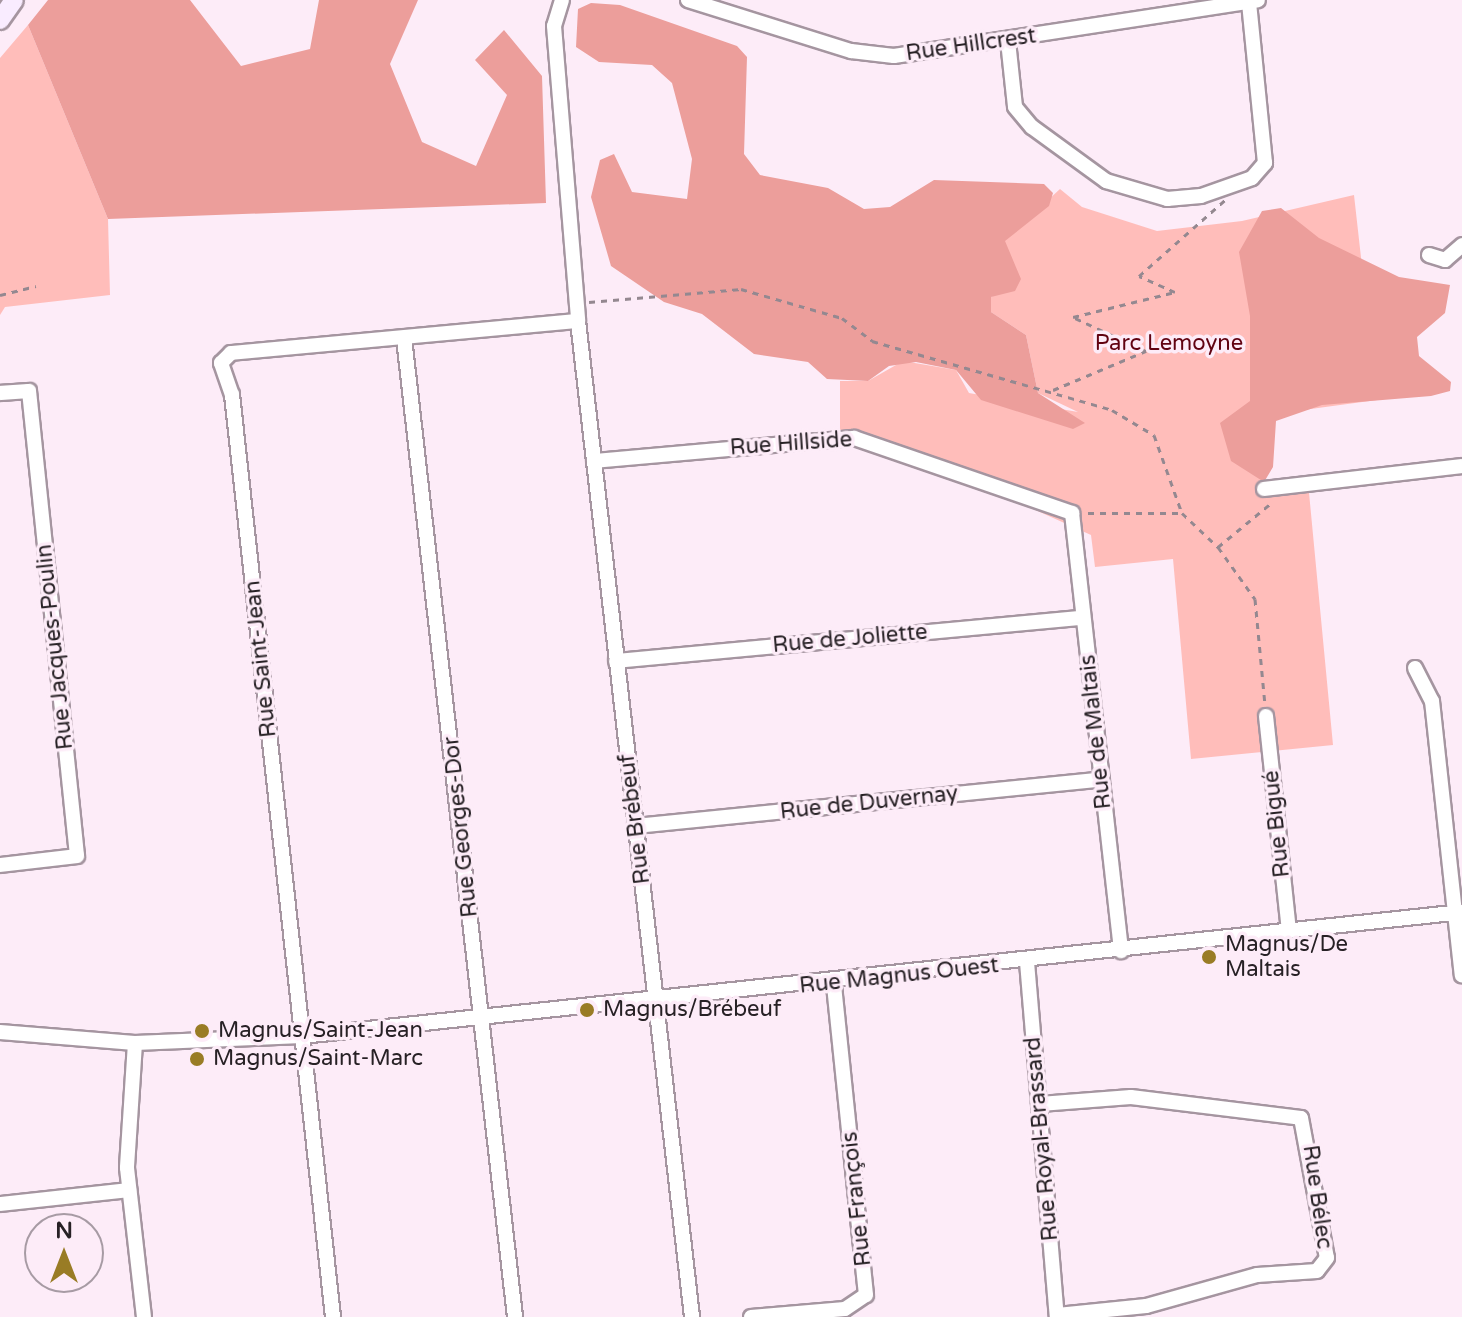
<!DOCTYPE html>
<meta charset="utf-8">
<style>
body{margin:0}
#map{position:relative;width:1462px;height:1317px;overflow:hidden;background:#fdecf8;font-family:"Varela Round",sans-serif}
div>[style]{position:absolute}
.green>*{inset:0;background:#ffbdba}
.forest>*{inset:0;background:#ec9e9b}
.path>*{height:3px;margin-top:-1.5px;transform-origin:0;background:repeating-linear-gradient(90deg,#948890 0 6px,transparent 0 12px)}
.roads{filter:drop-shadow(2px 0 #a595a0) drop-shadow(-2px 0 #a595a0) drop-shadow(0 2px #a595a0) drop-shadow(0 -2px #a595a0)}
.street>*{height:14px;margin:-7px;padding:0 7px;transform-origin:7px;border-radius:7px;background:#fff}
.secondary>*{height:18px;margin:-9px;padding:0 9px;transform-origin:9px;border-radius:9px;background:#f9ecff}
.dots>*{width:22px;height:22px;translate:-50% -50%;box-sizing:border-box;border:4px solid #fdecf8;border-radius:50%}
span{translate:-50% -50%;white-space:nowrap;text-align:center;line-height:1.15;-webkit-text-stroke:7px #fdecf8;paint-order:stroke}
.street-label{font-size:22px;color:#272125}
.park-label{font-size:22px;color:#610211}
.poi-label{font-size:22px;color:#272125}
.left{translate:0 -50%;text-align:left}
.north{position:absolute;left:24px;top:1213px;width:80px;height:80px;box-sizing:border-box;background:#fdecf8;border:2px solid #a79ba4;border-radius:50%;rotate:0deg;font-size:22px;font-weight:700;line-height:32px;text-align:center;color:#272125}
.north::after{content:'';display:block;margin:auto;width:28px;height:36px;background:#997c25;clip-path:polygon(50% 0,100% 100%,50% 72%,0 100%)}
</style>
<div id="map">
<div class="green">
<div style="clip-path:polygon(28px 25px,108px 219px,110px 295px,5px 307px,0 315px,0 58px)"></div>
<div style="clip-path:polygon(1060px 189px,1082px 207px,1157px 231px,1242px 221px,1354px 195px,1377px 400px,1258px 416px,1264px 488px,1308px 482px,1333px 745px,1191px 759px,1173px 559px,1095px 567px,1091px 535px,891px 445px,840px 437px,840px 381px,868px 381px,903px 361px,956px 370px,969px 393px,1078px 412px,1038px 393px,1026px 335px,991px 312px,991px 297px,1002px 290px,1004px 241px)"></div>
</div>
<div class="forest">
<div style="clip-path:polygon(48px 0,190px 0,241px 66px,310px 49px,319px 0,418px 0,390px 64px,422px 142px,476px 166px,507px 95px,475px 60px,504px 30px,542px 76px,546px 203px,108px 219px,28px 25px)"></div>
<div style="clip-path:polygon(591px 3px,620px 5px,737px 46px,747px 57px,744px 154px,760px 175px,828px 188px,864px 209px,890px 207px,934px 180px,1044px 184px,1053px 193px,1049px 206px,1005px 241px,1021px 279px,1015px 291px,991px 297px,991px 312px,1026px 335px,1038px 393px,1085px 423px,1073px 429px,981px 400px,956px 370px,916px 362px,889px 366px,868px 381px,827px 379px,808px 362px,754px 354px,702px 314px,664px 302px,611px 266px,591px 197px,600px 160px,614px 154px,632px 192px,687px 199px,692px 159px,672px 83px,652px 65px,599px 62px,576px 47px,578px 9px)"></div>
<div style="clip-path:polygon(1281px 208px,1319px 238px,1399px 277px,1450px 285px,1445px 313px,1417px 337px,1419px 356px,1451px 382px,1450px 391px,1431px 396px,1322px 405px,1276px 421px,1273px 467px,1264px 482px,1231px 461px,1220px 423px,1250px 401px,1250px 316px,1239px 252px,1262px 211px)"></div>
</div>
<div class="path">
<div style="left:0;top:295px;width:37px;rotate:-14deg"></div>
<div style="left:589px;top:302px;width:153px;rotate:-4.9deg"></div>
<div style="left:741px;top:289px;width:105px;rotate:16deg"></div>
<div style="left:842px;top:318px;width:38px;rotate:37deg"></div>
<div style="left:872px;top:341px;width:250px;rotate:16deg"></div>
<div style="left:1112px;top:410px;width:49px;rotate:30.8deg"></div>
<div style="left:1154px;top:435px;width:83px;rotate:70.3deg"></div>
<div style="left:1182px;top:513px;width:50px;rotate:43.4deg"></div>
<div style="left:1218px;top:547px;width:64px;rotate:54.6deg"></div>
<div style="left:1255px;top:599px;width:106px;rotate:84.6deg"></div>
<div style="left:1053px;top:390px;width:101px;rotate:-22.8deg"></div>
<div style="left:1146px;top:351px;width:81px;rotate:-155deg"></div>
<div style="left:1073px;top:317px;width:105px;rotate:-13.8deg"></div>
<div style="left:1175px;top:292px;width:39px;rotate:-156deg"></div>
<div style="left:1139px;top:276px;width:115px;rotate:-41.5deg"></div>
<div style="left:1088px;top:513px;width:92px"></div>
<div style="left:1218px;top:547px;width:67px;rotate:-39.6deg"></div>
</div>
<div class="roads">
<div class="street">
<div style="left:562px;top:0;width:27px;rotate:107deg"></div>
<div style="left:554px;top:26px;width:296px;rotate:85.3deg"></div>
<div style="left:578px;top:321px;width:1003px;rotate:83.47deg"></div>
<div style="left:688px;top:0;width:171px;rotate:17.4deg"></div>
<div style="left:851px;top:51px;width:43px;rotate:6.6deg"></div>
<div style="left:894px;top:56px;width:368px;rotate:-8.7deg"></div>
<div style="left:1008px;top:41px;width:66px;rotate:83.9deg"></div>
<div style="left:1015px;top:107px;width:26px;rotate:50deg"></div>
<div style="left:1032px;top:127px;width:92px;rotate:36.1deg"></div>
<div style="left:1106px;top:181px;width:64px;rotate:16.4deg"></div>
<div style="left:1167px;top:199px;width:34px;rotate:-5deg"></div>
<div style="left:1201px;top:196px;width:54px;rotate:-19.4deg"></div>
<div style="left:1252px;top:178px;width:20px;rotate:-49deg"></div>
<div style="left:1265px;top:163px;width:162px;rotate:-95.7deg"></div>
<div style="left:1429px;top:255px;width:17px;rotate:17deg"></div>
<div style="left:1445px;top:260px;width:23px;rotate:-41deg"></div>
<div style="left:404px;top:338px;width:985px;rotate:83.53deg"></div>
<div style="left:0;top:393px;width:29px;rotate:-4deg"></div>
<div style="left:29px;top:391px;width:467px;rotate:84.1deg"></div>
<div style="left:77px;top:856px;width:78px;rotate:173.3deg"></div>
<div style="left:594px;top:461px;width:261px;rotate:-5.1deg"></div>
<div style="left:854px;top:438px;width:231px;rotate:19deg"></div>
<div style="left:1072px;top:513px;width:441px;rotate:83.6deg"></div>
<div style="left:1264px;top:489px;width:199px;rotate:-6.6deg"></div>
<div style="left:616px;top:661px;width:469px;rotate:-5.3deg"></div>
<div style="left:1415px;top:668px;width:37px;rotate:63deg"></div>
<div style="left:1432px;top:701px;width:276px;rotate:83.8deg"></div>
<div style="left:1266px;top:716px;width:217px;rotate:83.9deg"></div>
<div style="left:635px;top:826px;width:469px;rotate:-5.7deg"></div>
<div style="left:1027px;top:962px;width:356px;rotate:85.2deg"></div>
<div style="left:0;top:1032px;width:135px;rotate:4.7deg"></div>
<div style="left:135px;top:1043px;width:167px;rotate:-2.4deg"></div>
<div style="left:302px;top:1036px;width:1167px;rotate:-6.1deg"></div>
<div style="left:135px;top:1043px;width:125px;rotate:93.7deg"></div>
<div style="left:127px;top:1168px;width:150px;rotate:83.5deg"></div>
<div style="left:1040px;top:1104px;width:91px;rotate:-4.4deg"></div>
<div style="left:1131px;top:1097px;width:171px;rotate:7deg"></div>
<div style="left:1301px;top:1118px;width:142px;rotate:79.5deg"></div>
<div style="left:1327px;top:1258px;width:16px;rotate:128deg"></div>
<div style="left:1317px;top:1271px;width:60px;rotate:176.2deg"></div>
<div style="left:1257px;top:1275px;width:115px;rotate:164.4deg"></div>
<div style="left:1146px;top:1306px;width:89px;rotate:174.2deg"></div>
<div style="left:0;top:1204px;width:130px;rotate:-6.2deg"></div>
<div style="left:333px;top:1317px;width:928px;rotate:-96.25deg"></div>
<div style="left:232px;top:395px;width:34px;rotate:-109deg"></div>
<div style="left:221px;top:363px;width:14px;rotate:-45deg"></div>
<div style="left:231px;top:353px;width:348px;rotate:-5.3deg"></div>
<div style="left:751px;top:1317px;width:94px;rotate:-4.9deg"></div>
<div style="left:845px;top:1309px;width:25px;rotate:-34deg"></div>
<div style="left:866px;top:1295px;width:313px;rotate:-95.9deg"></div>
</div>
<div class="secondary">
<div style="left:0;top:20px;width:24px;rotate:-55deg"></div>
</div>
</div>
<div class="dots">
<div style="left:1209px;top:957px;background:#997c25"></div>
<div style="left:587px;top:1010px;background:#997c25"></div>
<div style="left:202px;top:1031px;background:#997c25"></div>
<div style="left:197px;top:1059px;background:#997c25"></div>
</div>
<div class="street-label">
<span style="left:971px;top:45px;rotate:-8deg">Rue Hillcrest</span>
<span style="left:791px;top:444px;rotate:-4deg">Rue Hillside</span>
<span style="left:850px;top:639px;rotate:-5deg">Rue de Joliette</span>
<span style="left:55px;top:647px;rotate:-96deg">Rue Jacques-Poulin</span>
<span style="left:261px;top:659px;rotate:-96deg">Rue Saint-Jean</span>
<span style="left:1096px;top:732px;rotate:-96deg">Rue de Maltais</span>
<span style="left:869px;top:803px;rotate:-6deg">Rue de Duvernay</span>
<span style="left:635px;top:819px;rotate:-97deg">Rue Brébeuf</span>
<span style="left:1277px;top:824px;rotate:-96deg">Rue Bigué</span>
<span style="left:461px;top:827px;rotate:-96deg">Rue Georges-Dor</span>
<span style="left:899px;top:976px;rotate:-6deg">Rue Magnus Ouest</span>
<span style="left:1042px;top:1139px;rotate:-95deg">Rue Royal-Brassard</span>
<span style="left:1317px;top:1197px;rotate:82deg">Rue Bélec</span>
<span style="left:857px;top:1199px;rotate:-96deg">Rue François</span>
</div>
<div class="park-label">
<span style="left:1169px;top:344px">Parc Lemoyne</span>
</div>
<div class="poi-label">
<span class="left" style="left:1225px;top:957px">Magnus/De<br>Maltais</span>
<span class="left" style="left:603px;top:1010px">Magnus/Brébeuf</span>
<span class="left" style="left:218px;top:1031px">Magnus/Saint-Jean</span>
<span class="left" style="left:213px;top:1059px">Magnus/Saint-Marc</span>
</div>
<div class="north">N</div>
</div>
